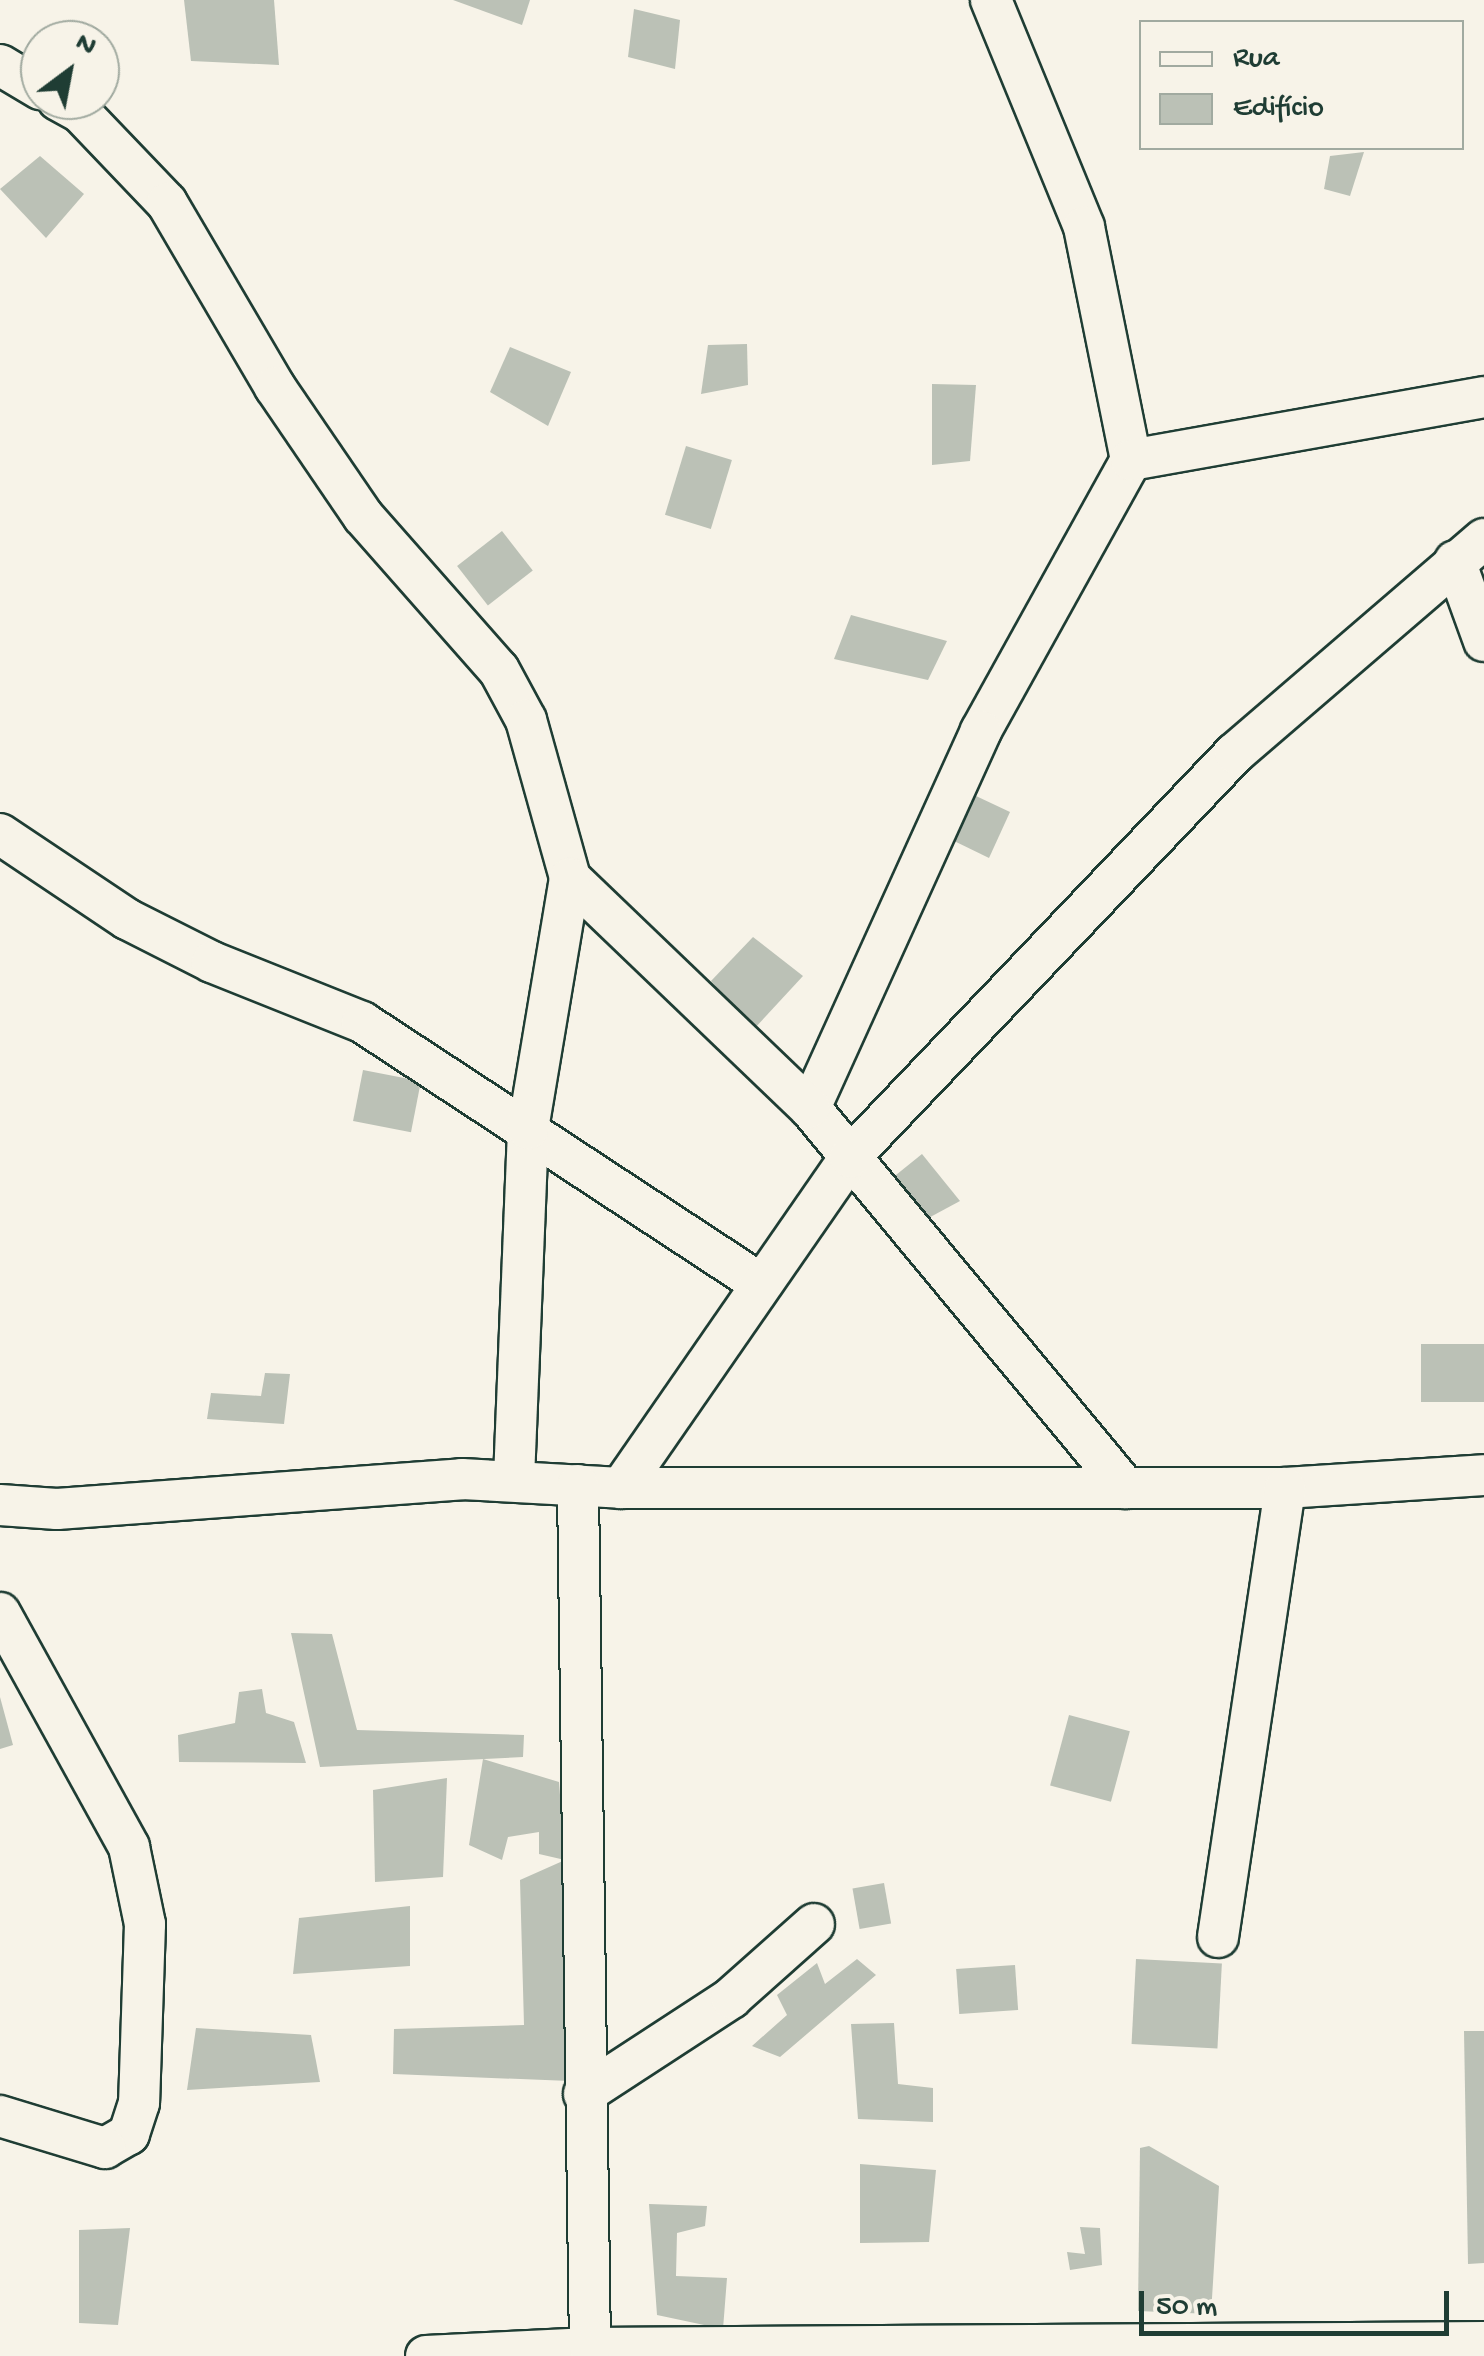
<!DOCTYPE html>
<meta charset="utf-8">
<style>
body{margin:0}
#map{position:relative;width:1484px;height:2356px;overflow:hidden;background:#f7f3e8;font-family:"Gochi Hand",sans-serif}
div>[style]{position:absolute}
.building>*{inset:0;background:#bbc1b6;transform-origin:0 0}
.roads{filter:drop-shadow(2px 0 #1f3d34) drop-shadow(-2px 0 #1f3d34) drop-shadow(0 2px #1f3d34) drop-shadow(0 -2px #1f3d34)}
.minor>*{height:40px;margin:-20px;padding:0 20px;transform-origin:20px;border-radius:20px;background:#f7f3e8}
span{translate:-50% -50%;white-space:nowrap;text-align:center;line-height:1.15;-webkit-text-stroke:8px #f7f3e8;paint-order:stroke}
.legend{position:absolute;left:1139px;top:20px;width:325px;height:130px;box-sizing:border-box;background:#f7f3e8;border:2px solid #a1aaa0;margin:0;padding:12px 18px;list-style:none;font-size:30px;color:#1f3d34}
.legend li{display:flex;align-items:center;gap:20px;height:50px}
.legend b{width:50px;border:2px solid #a1aaa0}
.north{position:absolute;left:20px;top:20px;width:100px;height:100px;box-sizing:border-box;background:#f7f3e8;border:2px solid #a1aaa0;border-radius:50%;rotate:32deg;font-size:28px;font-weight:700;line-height:40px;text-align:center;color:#1f3d34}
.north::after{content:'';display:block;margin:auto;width:35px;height:45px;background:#1f3d34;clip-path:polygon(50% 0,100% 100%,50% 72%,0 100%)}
.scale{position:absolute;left:1139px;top:2291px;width:310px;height:45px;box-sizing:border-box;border:5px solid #1f3d34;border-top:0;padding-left:12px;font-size:30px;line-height:35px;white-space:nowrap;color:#1f3d34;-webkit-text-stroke:8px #f7f3e8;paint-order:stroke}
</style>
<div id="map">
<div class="building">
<div style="clip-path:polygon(184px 0,274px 0,279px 65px,191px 61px)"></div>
<div style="clip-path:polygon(453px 0,530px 0,522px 25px)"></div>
<div style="clip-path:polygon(634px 9px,680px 20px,675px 69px,628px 57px)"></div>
<div style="clip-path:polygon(1364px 152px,1350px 196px,1324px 189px,1330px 156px)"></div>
<div style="clip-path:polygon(40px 156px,84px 194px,46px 238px,0 189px)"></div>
<div style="clip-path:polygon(747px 344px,748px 385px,701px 394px,708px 345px)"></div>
<div style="clip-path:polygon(510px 347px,571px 372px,548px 426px,490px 392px)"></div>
<div style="clip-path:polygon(932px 384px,976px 385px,970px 461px,932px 465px)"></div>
<div style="left:686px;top:446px;width:48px;height:72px;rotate:17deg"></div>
<div style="left:502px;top:531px;width:50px;height:57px;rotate:52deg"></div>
<div style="clip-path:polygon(851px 615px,947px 641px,928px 680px,834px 659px)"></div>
<div style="clip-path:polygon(976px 796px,1010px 812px,989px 858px,950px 839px)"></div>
<div style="clip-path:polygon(753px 937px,803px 976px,754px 1029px,711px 981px)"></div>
<div style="left:363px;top:1070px;width:59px;height:52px;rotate:11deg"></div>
<div style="clip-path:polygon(922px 1154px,960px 1201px,921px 1222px,891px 1179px)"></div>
<div style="left:1484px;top:1344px;width:58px;height:63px;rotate:90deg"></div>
<div style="clip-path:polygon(265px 1373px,290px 1374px,284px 1424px,207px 1419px,211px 1393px,261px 1396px)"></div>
<div style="clip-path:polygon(291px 1633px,332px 1634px,357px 1730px,524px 1735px,523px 1757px,320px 1767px)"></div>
<div style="clip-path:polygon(262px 1689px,266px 1713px,294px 1722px,306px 1763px,179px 1762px,178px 1735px,235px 1723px,239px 1692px)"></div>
<div style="clip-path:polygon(0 1697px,13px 1745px,0 1749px)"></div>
<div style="left:1069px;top:1715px;width:63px;height:73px;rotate:15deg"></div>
<div style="clip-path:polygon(483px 1759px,559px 1782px,565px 1860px,539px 1854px,539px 1832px,508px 1837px,502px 1860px,469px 1845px)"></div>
<div style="clip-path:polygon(447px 1778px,443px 1877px,375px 1882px,373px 1790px)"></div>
<div style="clip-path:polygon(565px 1860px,570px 2081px,393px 2074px,394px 2029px,524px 2025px,520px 1880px)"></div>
<div style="left:884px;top:1883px;width:41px;height:32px;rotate:80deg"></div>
<div style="clip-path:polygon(410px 1906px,410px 1966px,293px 1974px,299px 1918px)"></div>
<div style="clip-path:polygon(857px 1959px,876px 1975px,780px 2057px,752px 2046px,787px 2015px,777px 1995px,817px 1963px,825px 1984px)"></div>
<div style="left:1136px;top:1959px;width:86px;height:85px;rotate:3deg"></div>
<div style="left:1015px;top:1965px;width:45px;height:59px;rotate:86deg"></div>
<div style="clip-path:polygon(894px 2023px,898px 2084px,933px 2088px,933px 2122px,858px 2119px,851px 2024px)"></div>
<div style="clip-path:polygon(196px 2028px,311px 2035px,320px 2082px,187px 2090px)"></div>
<div style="clip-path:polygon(1464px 2031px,1484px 2031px,1484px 2263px,1468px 2264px)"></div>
<div style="clip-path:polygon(1149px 2146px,1219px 2186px,1211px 2314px,1138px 2311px,1140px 2148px)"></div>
<div style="clip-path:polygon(860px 2164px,936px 2170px,929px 2242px,860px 2243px)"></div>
<div style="clip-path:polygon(649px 2204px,707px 2206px,705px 2226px,677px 2233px,676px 2276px,727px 2278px,723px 2329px,657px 2315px)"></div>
<div style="clip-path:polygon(1080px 2227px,1100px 2228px,1102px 2265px,1070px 2270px,1067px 2252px,1085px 2254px)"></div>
<div style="clip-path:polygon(130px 2228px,118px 2325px,79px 2323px,79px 2230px)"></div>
</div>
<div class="roads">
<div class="minor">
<div style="left:991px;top:0;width:245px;rotate:67.7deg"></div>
<div style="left:1084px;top:227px;width:238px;rotate:78.6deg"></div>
<div style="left:1131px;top:460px;width:310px;rotate:119deg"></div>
<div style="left:981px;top:731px;width:414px;rotate:114.4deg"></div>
<div style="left:810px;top:1108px;width:494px;rotate:50.3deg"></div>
<div style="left:0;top:65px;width:47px;rotate:31deg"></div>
<div style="left:58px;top:100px;width:26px;rotate:29deg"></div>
<div style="left:81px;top:113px;width:124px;rotate:46.3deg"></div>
<div style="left:167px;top:203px;width:213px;rotate:59.6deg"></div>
<div style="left:275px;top:387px;width:156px;rotate:55.7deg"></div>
<div style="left:363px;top:516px;width:205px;rotate:48.6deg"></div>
<div style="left:499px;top:670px;width:57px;rotate:61.6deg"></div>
<div style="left:526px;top:720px;width:164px;rotate:74.4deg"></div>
<div style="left:570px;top:878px;width:332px;rotate:43.8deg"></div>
<div style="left:1131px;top:460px;width:359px;rotate:-10.1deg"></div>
<div style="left:1455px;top:561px;width:85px;rotate:70.1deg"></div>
<div style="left:0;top:834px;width:153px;rotate:33.8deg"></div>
<div style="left:127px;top:919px;width:95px;rotate:26.8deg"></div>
<div style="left:212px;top:962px;width:162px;rotate:21.8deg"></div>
<div style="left:362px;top:1022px;width:476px;rotate:33.3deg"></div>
<div style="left:514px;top:1479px;width:350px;rotate:-87.7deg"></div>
<div style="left:528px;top:1129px;width:254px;rotate:-80.5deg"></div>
<div style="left:621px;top:1488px;width:402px;rotate:-55.3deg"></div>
<div style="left:850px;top:1157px;width:558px;rotate:-46.38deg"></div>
<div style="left:1235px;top:753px;width:328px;rotate:-40.7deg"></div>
<div style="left:0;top:1505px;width:57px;rotate:4deg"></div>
<div style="left:57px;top:1509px;width:406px;rotate:-4.2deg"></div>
<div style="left:462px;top:1479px;width:159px;rotate:3.2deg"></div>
<div style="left:621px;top:1488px;width:664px"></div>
<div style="left:1285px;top:1488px;width:199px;rotate:-3.7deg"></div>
<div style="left:0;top:1613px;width:267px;rotate:61.1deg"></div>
<div style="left:129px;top:1847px;width:79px;rotate:78.3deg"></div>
<div style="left:145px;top:1924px;width:179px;rotate:91.9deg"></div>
<div style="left:139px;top:2103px;width:33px;rotate:108deg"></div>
<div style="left:129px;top:2134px;width:28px;rotate:150deg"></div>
<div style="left:105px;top:2148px;width:110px;rotate:-163.1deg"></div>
<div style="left:1218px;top:1937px;width:454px;rotate:-81.5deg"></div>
<div style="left:584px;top:2094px;width:176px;rotate:-33.1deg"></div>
<div style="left:731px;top:1998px;width:111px;rotate:-41.7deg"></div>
<div style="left:590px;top:2348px;width:894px;rotate:-0.38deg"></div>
<div style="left:426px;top:2356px;width:164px;rotate:-2.8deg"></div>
<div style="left:590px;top:2348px;width:863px;rotate:-90.8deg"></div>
</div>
</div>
<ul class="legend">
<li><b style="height:12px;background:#f7f3e8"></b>Rua</li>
<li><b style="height:28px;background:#bbc1b6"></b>Edifício</li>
</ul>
<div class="north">N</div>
<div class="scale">50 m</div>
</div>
